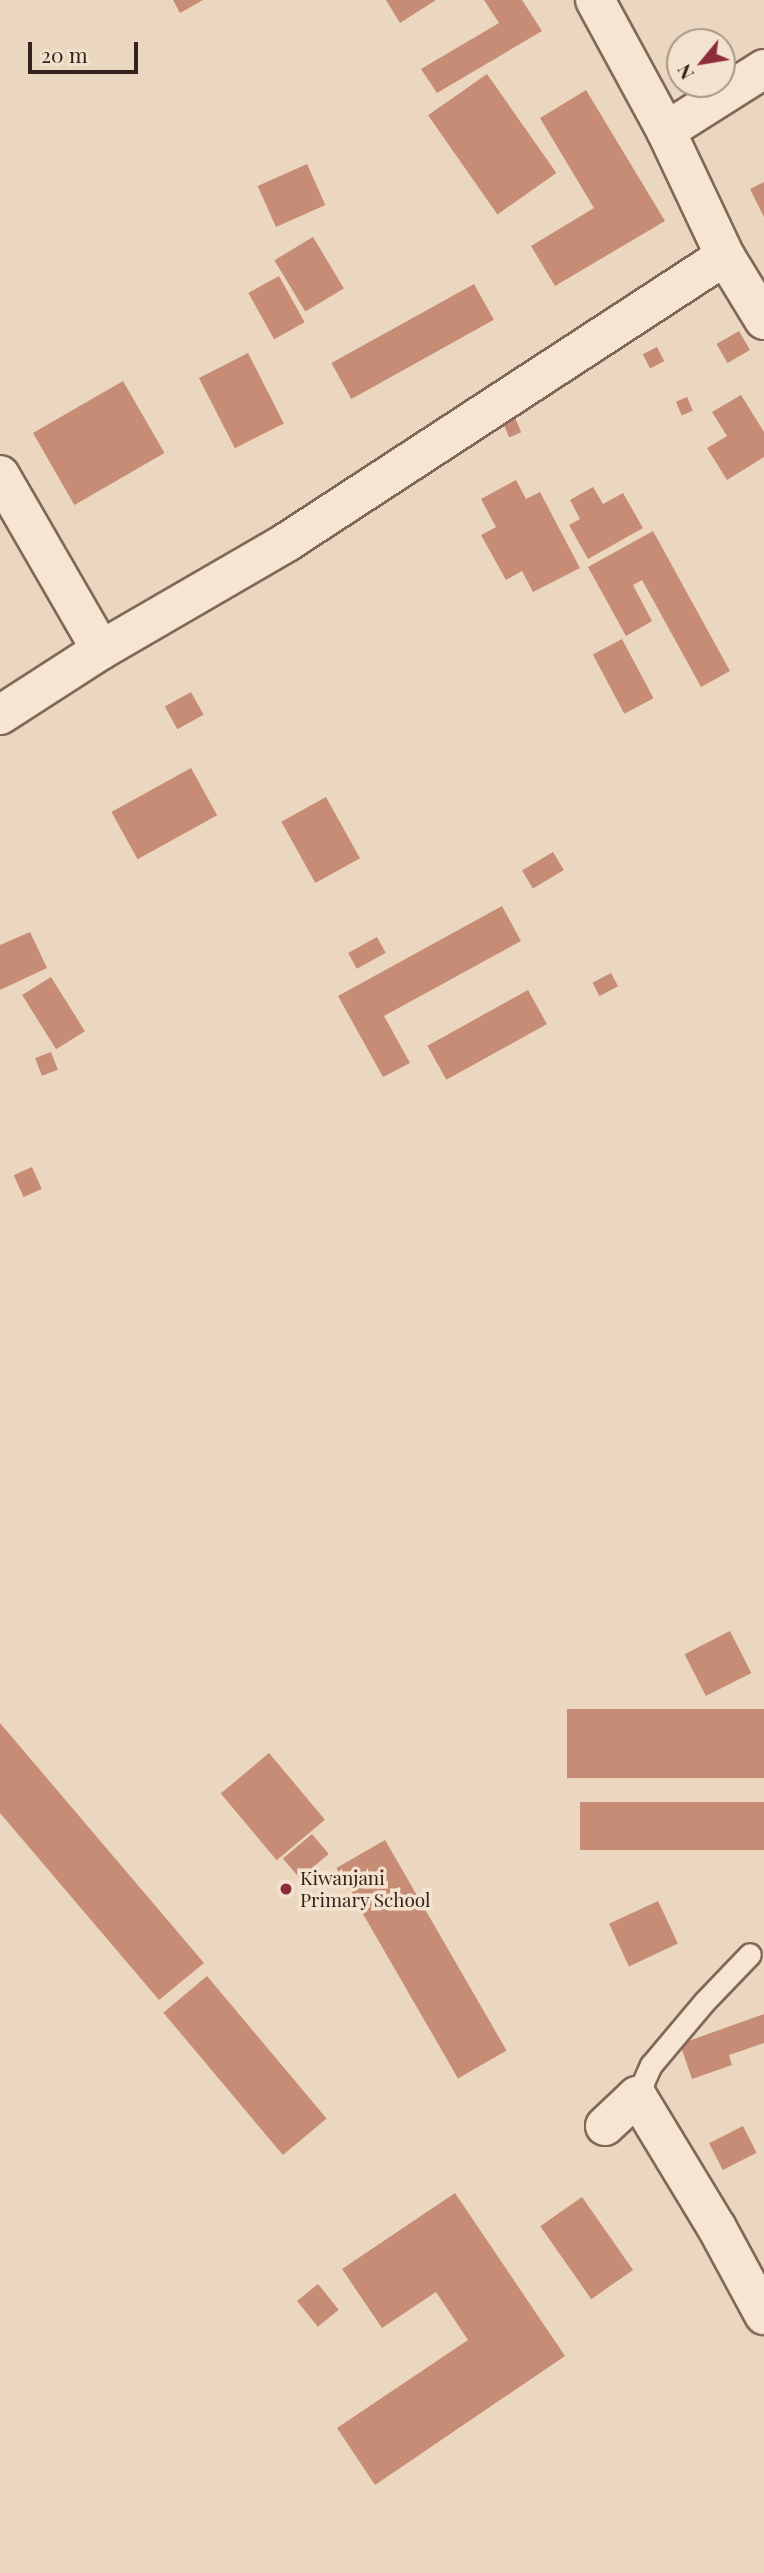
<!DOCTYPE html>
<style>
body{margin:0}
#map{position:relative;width:764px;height:2573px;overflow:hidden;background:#ebd7bf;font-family:"Playfair Display",serif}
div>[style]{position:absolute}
.building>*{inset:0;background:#c78c76;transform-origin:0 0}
.roads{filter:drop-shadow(2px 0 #826858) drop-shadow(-2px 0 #826858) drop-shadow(0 2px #826858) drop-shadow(0 -2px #826858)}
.lane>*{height:21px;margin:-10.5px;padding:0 10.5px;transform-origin:10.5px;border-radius:10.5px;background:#f6e6d1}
.street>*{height:38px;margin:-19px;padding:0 19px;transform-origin:19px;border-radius:19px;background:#f6e6d1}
.dots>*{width:19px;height:19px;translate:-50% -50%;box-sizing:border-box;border:4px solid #f3e3ce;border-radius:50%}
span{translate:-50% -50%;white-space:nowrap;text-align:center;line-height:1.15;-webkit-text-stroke:7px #f3e3ce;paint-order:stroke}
.poi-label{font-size:19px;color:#32241c}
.left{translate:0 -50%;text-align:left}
.north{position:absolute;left:666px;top:28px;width:70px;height:70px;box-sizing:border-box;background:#f3e3ce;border:2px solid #a69787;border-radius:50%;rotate:240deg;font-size:19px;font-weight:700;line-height:28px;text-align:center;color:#32241c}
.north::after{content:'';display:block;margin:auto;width:24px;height:32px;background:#8d2c3b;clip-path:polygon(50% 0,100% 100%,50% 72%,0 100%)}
.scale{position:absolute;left:28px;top:42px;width:110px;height:32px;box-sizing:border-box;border:4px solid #32241c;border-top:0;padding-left:9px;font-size:21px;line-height:24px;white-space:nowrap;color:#32241c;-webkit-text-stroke:5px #f3e3ce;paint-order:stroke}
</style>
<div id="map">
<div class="building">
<div style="clip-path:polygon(173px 0,203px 0,180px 13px)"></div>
<div style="clip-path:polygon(386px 0,436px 0,400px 23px)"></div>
<div style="clip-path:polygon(484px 0,522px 0,542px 31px,437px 93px,421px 69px,499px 23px)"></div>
<div style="left:487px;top:74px;width:121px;height:72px;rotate:55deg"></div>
<div style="clip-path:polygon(586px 90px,665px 221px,555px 286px,531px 246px,594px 208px,540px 118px)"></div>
<div style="left:307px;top:164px;width:45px;height:54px;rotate:66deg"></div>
<div style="clip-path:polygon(764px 182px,764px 217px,750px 189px)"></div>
<div style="left:313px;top:237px;width:60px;height:45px;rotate:59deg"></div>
<div style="left:279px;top:276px;width:53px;height:35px;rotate:61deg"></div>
<div style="left:474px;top:284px;width:41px;height:163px;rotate:61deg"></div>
<div style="left:739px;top:331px;width:22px;height:26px;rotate:60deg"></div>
<div style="left:657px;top:347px;width:16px;height:16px;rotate:63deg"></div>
<div style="left:248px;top:353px;width:79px;height:55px;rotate:63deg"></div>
<div style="left:123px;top:381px;width:83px;height:104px;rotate:60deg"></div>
<div style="clip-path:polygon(741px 395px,764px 432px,764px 457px,727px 480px,707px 448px,727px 436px,712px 412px)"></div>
<div style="left:687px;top:397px;width:15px;height:12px;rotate:67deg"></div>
<div style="left:513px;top:413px;width:21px;height:13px;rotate:67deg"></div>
<div style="clip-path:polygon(516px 480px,526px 499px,540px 492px,580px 568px,533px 592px,522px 571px,506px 580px,481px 535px,496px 527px,481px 499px)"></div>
<div style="clip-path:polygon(593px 487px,603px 504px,623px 493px,643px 528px,588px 559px,569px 525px,580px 519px,570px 500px)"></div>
<div style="clip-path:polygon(653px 531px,730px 671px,701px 687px,642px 580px,633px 585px,652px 621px,626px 636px,588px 567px)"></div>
<div style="left:622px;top:639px;width:67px;height:33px;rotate:62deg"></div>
<div style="left:191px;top:692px;width:26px;height:30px;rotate:61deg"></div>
<div style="left:191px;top:768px;width:54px;height:91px;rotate:61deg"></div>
<div style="left:326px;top:797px;width:70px;height:51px;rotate:61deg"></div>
<div style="left:553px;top:852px;width:21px;height:36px;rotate:59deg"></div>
<div style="clip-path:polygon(502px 906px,521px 941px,384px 1016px,410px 1063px,383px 1077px,338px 996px)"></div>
<div style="clip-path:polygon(30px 932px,47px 968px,0 990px,0 945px)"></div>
<div style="left:377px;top:937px;width:18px;height:33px;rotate:61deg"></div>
<div style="left:611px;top:973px;width:15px;height:21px;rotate:62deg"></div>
<div style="left:51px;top:977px;width:64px;height:34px;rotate:58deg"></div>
<div style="left:528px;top:990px;width:39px;height:115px;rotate:61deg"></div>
<div style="left:51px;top:1052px;width:19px;height:17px;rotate:69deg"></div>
<div style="left:32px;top:1167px;width:24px;height:20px;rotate:66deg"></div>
<div style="left:730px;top:1631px;width:47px;height:51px;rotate:63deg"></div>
<div style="left:764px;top:1709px;width:69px;height:197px;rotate:90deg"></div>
<div style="clip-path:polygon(0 1723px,204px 1963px,159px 2000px,0 1813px)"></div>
<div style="left:269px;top:1753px;width:87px;height:63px;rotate:50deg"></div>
<div style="left:764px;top:1802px;width:48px;height:184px;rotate:90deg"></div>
<div style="left:312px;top:1834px;width:26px;height:38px;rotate:50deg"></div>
<div style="left:385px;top:1840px;width:243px;height:56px;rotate:60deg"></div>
<div style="left:658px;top:1901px;width:47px;height:54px;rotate:65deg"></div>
<div style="left:207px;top:1976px;width:186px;height:57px;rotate:50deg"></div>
<div style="clip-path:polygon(764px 2014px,764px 2043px,729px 2055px,732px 2065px,692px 2079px,680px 2044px)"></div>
<div style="left:743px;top:2126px;width:30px;height:38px;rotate:63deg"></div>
<div style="clip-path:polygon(455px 2193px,565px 2356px,375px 2485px,337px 2428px,468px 2340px,436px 2292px,382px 2328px,342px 2269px)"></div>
<div style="left:582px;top:2197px;width:89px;height:51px;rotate:55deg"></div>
<div style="left:318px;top:2284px;width:33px;height:27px;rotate:51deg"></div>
</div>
<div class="roads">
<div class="lane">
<div style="left:637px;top:2096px;width:34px;rotate:-66deg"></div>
<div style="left:651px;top:2065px;width:82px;rotate:-49.9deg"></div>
<div style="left:704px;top:2002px;width:66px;rotate:-46.2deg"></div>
</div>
<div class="street">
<div style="left:595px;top:0;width:149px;rotate:61.5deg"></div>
<div style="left:666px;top:131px;width:138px;rotate:64.7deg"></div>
<div style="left:725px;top:256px;width:75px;rotate:58.6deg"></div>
<div style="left:666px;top:131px;width:116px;rotate:-32.3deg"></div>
<div style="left:0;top:475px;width:202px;rotate:60deg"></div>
<div style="left:0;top:715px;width:120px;rotate:-32.8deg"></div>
<div style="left:101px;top:650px;width:215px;rotate:-30.1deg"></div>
<div style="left:287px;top:542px;width:523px;rotate:-33.14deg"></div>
<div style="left:605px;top:2126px;width:44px;rotate:-43.2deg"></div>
<div style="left:637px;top:2096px;width:154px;rotate:58.8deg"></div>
<div style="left:717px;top:2228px;width:99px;rotate:61.6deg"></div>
</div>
</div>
<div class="dots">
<div style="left:286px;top:1889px;background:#8d2c3b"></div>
</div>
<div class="poi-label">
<span class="left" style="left:300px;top:1889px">Kiwanjani<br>Primary School</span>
</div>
<div class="north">N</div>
<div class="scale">20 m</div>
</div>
